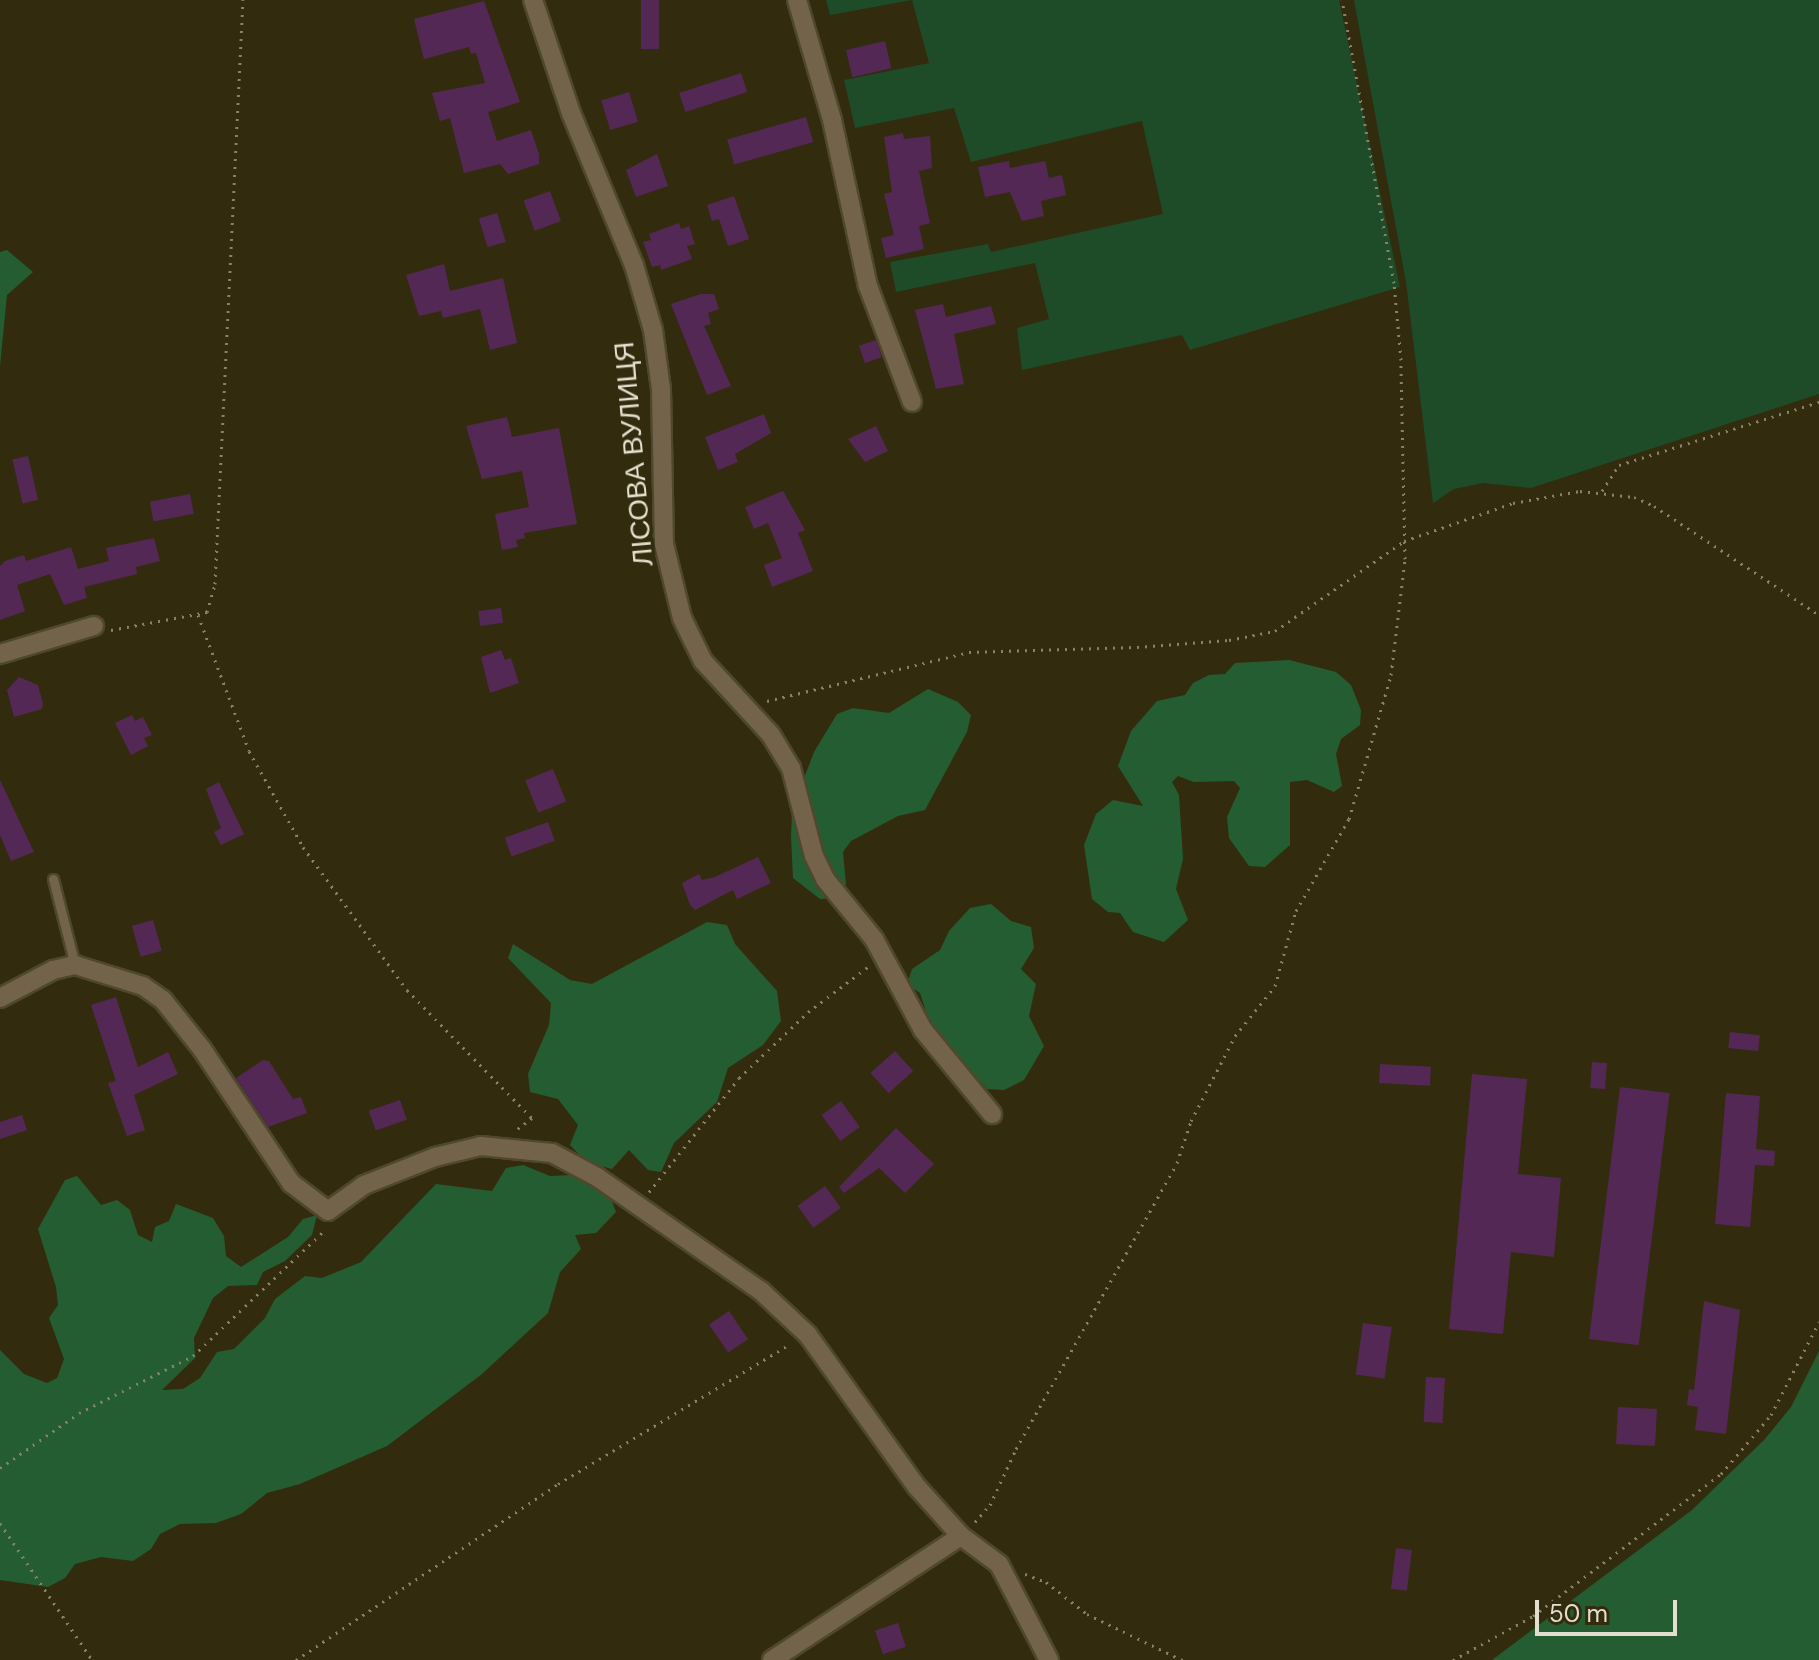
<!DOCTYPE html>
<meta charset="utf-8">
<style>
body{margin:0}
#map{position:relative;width:1819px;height:1660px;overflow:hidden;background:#332b0e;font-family:"DM Sans",sans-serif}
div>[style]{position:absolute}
.green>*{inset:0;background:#1e4b28}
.forest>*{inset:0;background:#255d32}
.building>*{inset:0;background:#542855;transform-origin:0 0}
.path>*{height:3px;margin-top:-1.5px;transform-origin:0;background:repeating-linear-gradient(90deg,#88826b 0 2px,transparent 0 8px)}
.roads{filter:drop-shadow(2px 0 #4f482d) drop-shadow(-2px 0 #4f482d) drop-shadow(0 2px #4f482d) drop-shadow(0 -2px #4f482d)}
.service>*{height:9px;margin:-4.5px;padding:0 4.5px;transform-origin:4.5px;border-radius:4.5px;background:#73634b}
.minor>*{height:18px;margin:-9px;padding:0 9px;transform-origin:9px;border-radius:9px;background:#73634b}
span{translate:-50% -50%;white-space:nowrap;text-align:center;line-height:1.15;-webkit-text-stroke:7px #332b0e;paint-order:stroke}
.street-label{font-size:28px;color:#e3decd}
.scale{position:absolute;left:1535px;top:1600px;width:142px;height:36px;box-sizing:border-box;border:4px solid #e3decd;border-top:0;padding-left:10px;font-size:24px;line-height:28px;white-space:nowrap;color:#e3decd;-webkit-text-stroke:6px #332b0e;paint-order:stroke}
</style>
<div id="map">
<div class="green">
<div style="clip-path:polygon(826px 0,1339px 0,1400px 287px,1190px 350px,1182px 335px,1022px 370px,1017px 328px,1049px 319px,1035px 263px,896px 292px,890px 262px,988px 244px,991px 252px,1163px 214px,1142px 121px,971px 162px,954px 108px,855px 128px,844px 80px,929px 63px,912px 0,830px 15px)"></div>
<div style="clip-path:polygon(1354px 0,1819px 0,1819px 394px,1531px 488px,1483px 483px,1454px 489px,1433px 503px,1406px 282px)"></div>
</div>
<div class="forest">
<div style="clip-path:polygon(7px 250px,33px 272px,7px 295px,0 366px,0 252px)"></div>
<div style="clip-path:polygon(1289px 660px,1336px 672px,1351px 685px,1361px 710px,1360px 725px,1341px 739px,1336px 754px,1342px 786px,1334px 792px,1307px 780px,1290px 782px,1290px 845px,1265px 867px,1249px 866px,1229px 838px,1227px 817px,1240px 788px,1234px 781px,1194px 782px,1178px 776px,1172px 782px,1179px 795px,1183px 859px,1176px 889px,1188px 920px,1164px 942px,1133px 932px,1120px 913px,1108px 912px,1092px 899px,1084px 845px,1096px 814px,1113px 800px,1143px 806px,1118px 766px,1131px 731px,1157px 701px,1185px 695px,1193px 683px,1209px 675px,1225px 674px,1235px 663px)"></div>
<div style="clip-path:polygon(928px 689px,958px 702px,971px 715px,967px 732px,925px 810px,898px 816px,851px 841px,843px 852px,846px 884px,834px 898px,820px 899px,793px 878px,791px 837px,792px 810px,814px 752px,837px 714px,853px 708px,889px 713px)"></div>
<div style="clip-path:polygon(991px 904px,1011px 921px,1031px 927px,1034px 948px,1021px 969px,1036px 984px,1029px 1016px,1044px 1046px,1024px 1080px,1004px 1090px,987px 1089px,930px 1024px,920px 993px,907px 984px,912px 969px,940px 950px,949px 931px,970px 908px)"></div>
<div style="clip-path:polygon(707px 922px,727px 925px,735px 944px,777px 991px,781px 1021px,763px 1045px,728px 1068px,717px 1102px,674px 1143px,661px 1172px,648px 1170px,629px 1150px,612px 1169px,586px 1162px,570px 1145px,578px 1125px,558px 1099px,530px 1092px,528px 1074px,549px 1025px,551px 1003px,508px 958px,513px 944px,570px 980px,592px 984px)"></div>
<div style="clip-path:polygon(523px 1165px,550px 1176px,570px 1175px,609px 1194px,616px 1212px,596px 1233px,575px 1235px,581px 1249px,560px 1272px,548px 1313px,482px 1374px,387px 1446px,300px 1484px,267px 1493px,241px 1514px,216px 1523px,180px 1524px,160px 1534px,151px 1549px,133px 1561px,101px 1557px,75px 1564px,65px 1578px,48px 1587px,0 1580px,0 1350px,24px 1374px,47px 1383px,57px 1378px,64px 1359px,49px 1318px,58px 1305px,56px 1287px,38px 1229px,65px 1180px,77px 1176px,101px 1205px,117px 1200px,130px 1210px,138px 1235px,152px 1242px,155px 1227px,169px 1221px,176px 1204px,213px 1218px,224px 1236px,226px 1256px,241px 1267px,288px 1237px,303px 1219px,317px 1215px,312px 1235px,285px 1261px,263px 1272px,257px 1285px,228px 1286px,213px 1298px,194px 1338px,195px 1358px,162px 1390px,183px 1389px,200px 1378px,217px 1352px,234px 1349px,265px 1318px,275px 1299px,305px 1276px,322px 1278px,361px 1262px,436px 1184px,492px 1191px,506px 1168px)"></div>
<div style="clip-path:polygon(1819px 1351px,1819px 1660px,1492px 1660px,1692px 1510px,1764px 1440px,1791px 1407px)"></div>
</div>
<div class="building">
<div style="left:641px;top:0;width:18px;height:49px"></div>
<div style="clip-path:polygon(484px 1px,520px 102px,488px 112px,497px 141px,531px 130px,539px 154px,539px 164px,508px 174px,500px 164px,464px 173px,450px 118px,440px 121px,432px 93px,485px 83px,476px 53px,471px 54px,469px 47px,424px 59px,414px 19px)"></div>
<div style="left:885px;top:41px;width:28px;height:40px;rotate:77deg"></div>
<div style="left:741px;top:73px;width:20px;height:65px;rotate:72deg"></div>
<div style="left:629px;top:92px;width:31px;height:29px;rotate:73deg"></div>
<div style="left:806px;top:117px;width:26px;height:82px;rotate:74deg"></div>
<div style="clip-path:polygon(903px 133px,904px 139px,930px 136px,932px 168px,919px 171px,930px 223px,919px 226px,924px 249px,886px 258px,881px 238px,894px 235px,884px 194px,892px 192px,884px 137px)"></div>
<div style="clip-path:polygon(657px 154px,668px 186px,636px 197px,626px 170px)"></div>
<div style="clip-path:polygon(1009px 161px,1010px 168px,1045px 161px,1049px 178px,1062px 175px,1066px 195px,1041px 201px,1044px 216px,1022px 221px,1010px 192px,985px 197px,978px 167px)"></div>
<div style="left:550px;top:191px;width:32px;height:28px;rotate:70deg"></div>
<div style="clip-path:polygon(734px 196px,749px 239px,728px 246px,719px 219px,712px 221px,707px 205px)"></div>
<div style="left:497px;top:213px;width:30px;height:19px;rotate:73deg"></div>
<div style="clip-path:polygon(679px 223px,681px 229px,689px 226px,695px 244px,687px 246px,692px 259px,661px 270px,660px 265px,652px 267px,643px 242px,651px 240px,649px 234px)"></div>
<div style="clip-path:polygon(444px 264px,450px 291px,503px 278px,517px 343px,490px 350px,480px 309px,443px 318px,441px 311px,419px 316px,406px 275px)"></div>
<div style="clip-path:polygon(701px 294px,714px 294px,719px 309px,708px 313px,711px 324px,704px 326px,731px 386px,707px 395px,671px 304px)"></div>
<div style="clip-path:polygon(943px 304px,946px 317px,991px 306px,996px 324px,954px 334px,964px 384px,936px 389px,915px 310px)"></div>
<div style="left:876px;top:340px;width:18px;height:18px;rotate:71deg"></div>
<div style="clip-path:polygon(764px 414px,771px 433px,735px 454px,738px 462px,718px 470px,705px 437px)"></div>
<div style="clip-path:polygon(507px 417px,512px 437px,559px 428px,577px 524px,524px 533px,525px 538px,516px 540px,518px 547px,502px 550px,495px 514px,529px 507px,522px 471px,482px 479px,466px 426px)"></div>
<div style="clip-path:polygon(876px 426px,888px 451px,865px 462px,848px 439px)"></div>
<div style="left:28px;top:456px;width:45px;height:16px;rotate:77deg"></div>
<div style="clip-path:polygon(783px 491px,805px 530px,798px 533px,813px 571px,772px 587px,764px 565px,782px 558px,768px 523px,754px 529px,745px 507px)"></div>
<div style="left:190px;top:494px;width:20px;height:41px;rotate:79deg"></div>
<div style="clip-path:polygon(154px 538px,160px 561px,136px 567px,137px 574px,84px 587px,87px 598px,64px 605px,50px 574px,17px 585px,25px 611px,0 620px,0 566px,5px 561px,24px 555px,26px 561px,71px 547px,78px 569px,109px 561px,106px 548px)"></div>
<div style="left:501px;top:608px;width:15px;height:23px;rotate:82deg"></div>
<div style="clip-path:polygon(501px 650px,505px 660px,511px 658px,519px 683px,490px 693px,481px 657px)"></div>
<div style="clip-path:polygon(19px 677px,38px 685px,43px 704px,42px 709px,14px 717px,7px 690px)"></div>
<div style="clip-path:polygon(132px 715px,135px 721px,143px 717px,152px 735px,144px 738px,148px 746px,131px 755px,115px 723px)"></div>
<div style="left:553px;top:769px;width:35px;height:30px;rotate:68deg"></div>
<div style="clip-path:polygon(0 780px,34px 852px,11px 861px,0 835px)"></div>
<div style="clip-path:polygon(219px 782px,244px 834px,221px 845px,214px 832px,221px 828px,206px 789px)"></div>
<div style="left:548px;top:822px;width:20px;height:46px;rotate:70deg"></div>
<div style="clip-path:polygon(758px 857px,771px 883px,737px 899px,733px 890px,695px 910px,690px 905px,682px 883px,699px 874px,702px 880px,715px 877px)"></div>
<div style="left:153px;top:920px;width:32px;height:22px;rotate:74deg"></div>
<div style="clip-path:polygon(116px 997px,138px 1067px,168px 1052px,178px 1074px,134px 1095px,145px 1130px,127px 1136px,108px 1083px,116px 1081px,91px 1005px)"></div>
<div style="left:1730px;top:1032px;width:30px;height:16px;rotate:6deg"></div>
<div style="left:895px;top:1051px;width:27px;height:33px;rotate:48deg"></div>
<div style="clip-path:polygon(263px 1060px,269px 1061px,293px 1099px,301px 1097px,307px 1113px,268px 1127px,236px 1078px)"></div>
<div style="left:1592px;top:1062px;width:15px;height:26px;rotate:4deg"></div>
<div style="left:1380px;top:1064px;width:51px;height:19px;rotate:3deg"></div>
<div style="clip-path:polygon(1472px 1074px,1527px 1079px,1518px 1174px,1561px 1178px,1554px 1257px,1511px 1252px,1503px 1334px,1449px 1329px)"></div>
<div style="left:1620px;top:1087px;width:50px;height:254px;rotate:7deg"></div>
<div style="clip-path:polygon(1726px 1093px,1760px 1096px,1756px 1149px,1775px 1151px,1774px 1166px,1755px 1165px,1750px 1227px,1715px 1224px)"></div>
<div style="left:400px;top:1100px;width:21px;height:33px;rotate:71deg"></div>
<div style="left:841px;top:1101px;width:32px;height:24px;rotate:54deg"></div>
<div style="clip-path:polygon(22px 1115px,27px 1130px,0 1139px,0 1122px)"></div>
<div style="clip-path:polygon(896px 1128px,934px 1164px,905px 1193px,879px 1168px,844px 1193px,839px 1187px)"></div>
<div style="left:825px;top:1186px;width:27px;height:34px;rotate:54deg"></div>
<div style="clip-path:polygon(1704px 1301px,1740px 1310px,1726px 1434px,1695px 1430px,1698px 1407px,1687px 1405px,1689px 1389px,1694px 1390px)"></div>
<div style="left:729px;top:1311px;width:34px;height:24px;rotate:56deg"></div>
<div style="left:1363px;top:1323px;width:29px;height:52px;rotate:8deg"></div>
<div style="left:1426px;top:1377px;width:19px;height:45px;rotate:3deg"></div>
<div style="left:1618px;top:1407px;width:39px;height:37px;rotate:3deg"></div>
<div style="left:1396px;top:1548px;width:16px;height:41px;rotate:7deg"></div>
<div style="left:898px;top:1623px;width:25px;height:24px;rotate:72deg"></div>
</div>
<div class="path">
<div style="left:1602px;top:491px;width:31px;rotate:-57deg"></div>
<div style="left:1619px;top:465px;width:210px;rotate:-17.5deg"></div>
<div style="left:198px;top:615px;width:145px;rotate:69.4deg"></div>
<div style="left:249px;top:751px;width:110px;rotate:60.6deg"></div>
<div style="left:303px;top:847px;width:177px;rotate:54deg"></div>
<div style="left:407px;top:990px;width:179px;rotate:45.7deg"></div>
<div style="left:532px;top:1118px;width:21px;rotate:143deg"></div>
<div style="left:111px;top:630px;width:98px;rotate:-10.6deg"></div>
<div style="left:207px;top:612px;width:29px;rotate:-74deg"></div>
<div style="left:215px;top:584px;width:585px;rotate:-87.26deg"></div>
<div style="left:767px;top:701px;width:208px;rotate:-13.6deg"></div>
<div style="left:969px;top:652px;width:168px;rotate:-1.7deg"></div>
<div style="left:1137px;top:647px;width:92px;rotate:-4.4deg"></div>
<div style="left:1229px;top:640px;width:47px;rotate:-11.1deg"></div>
<div style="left:1275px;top:631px;width:157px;rotate:-34.9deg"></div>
<div style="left:1404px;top:541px;width:115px;rotate:-19.2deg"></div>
<div style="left:1513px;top:503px;width:68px;rotate:-10.2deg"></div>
<div style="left:1580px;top:491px;width:54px;rotate:6.3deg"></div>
<div style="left:1634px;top:497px;width:22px;rotate:24deg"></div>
<div style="left:1654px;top:506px;width:198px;rotate:33.4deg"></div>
<div style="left:649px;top:1192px;width:145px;rotate:-51.7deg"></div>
<div style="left:739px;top:1078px;width:95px;rotate:-43.7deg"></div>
<div style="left:808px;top:1012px;width:76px;rotate:-37deg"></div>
<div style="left:0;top:1468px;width:96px;rotate:-34.8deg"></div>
<div style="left:79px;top:1413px;width:127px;rotate:-26.6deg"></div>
<div style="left:193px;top:1356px;width:182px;rotate:-43.7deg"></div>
<div style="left:975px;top:1522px;width:23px;rotate:-49deg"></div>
<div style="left:990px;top:1505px;width:62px;rotate:-65.1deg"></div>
<div style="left:1016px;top:1449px;width:328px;rotate:-60.6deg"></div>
<div style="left:1177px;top:1163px;width:44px;rotate:-71.6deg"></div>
<div style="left:1191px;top:1121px;width:96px;rotate:-62.6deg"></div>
<div style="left:1235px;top:1036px;width:64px;rotate:-51.3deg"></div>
<div style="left:1275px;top:986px;width:78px;rotate:-74.4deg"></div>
<div style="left:1296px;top:911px;width:106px;rotate:-60.1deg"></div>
<div style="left:1349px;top:819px;width:150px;rotate:-73.7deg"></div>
<div style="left:1391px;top:675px;width:117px;rotate:-83.1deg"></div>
<div style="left:1405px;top:559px;width:199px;rotate:-91.2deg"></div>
<div style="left:1401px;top:360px;width:77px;rotate:-95.2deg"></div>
<div style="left:1394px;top:283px;width:288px;rotate:-100.4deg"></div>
<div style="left:0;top:1523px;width:165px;rotate:56.1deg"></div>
<div style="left:1025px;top:1574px;width:22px;rotate:21deg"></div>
<div style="left:1046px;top:1582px;width:52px;rotate:38deg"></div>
<div style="left:1087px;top:1614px;width:106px;rotate:25.8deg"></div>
<div style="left:296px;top:1660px;width:316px;rotate:-33.9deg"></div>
<div style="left:558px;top:1484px;width:271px;rotate:-31.1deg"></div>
<div style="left:1453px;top:1660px;width:91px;rotate:-28.8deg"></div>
<div style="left:1533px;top:1616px;width:236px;rotate:-37.1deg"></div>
<div style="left:1721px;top:1474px;width:77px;rotate:-49.7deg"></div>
<div style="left:1771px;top:1415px;width:105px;rotate:-62.7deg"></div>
</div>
<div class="roads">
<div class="service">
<div style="left:53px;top:879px;width:89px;rotate:75.7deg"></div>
</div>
<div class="minor">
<div style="left:533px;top:0;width:119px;rotate:71.4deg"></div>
<div style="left:571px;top:113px;width:165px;rotate:67.5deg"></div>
<div style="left:634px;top:265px;width:68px;rotate:73.7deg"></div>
<div style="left:653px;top:330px;width:60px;rotate:82.3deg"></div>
<div style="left:661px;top:389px;width:155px;rotate:88.9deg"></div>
<div style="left:664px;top:544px;width:76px;rotate:76.3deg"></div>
<div style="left:682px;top:618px;width:48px;rotate:64deg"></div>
<div style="left:703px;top:661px;width:100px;rotate:47.4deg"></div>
<div style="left:771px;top:735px;width:39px;rotate:59deg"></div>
<div style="left:791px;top:768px;width:91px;rotate:75.4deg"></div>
<div style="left:814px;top:856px;width:25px;rotate:64deg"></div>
<div style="left:825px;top:879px;width:77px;rotate:50.8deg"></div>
<div style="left:874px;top:939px;width:103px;rotate:61.7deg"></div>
<div style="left:923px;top:1030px;width:109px;rotate:50.6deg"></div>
<div style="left:797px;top:0;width:125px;rotate:73.7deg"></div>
<div style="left:832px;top:120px;width:170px;rotate:77.8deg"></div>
<div style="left:868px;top:286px;width:124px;rotate:69.2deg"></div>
<div style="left:0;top:654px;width:98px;rotate:-16.6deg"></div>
<div style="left:0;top:998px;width:60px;rotate:-27.8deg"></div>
<div style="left:53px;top:970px;width:23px;rotate:-13deg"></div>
<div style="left:75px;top:965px;width:71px;rotate:17.2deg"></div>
<div style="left:143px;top:986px;width:24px;rotate:35deg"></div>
<div style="left:163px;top:1000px;width:63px;rotate:51.5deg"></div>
<div style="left:202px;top:1049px;width:161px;rotate:56.4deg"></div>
<div style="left:291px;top:1183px;width:46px;rotate:37.1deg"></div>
<div style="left:328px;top:1211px;width:44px;rotate:-35.8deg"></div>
<div style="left:364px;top:1185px;width:76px;rotate:-21.5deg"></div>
<div style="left:435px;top:1157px;width:47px;rotate:-13.4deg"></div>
<div style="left:481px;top:1146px;width:71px;rotate:5.6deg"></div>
<div style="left:552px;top:1153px;width:51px;rotate:28.1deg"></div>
<div style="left:597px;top:1177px;width:200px;rotate:34.8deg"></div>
<div style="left:761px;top:1291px;width:64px;rotate:43.1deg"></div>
<div style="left:808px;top:1335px;width:187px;rotate:54.4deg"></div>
<div style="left:917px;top:1487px;width:66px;rotate:48.1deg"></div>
<div style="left:961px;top:1536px;width:47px;rotate:36.4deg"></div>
<div style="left:999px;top:1564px;width:108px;rotate:62.5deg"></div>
<div style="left:772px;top:1660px;width:226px;rotate:-33.3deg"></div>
</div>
</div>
<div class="street-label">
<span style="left:634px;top:454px;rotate:-95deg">ЛІСОВА ВУЛИЦЯ</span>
</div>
<div class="scale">50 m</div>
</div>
